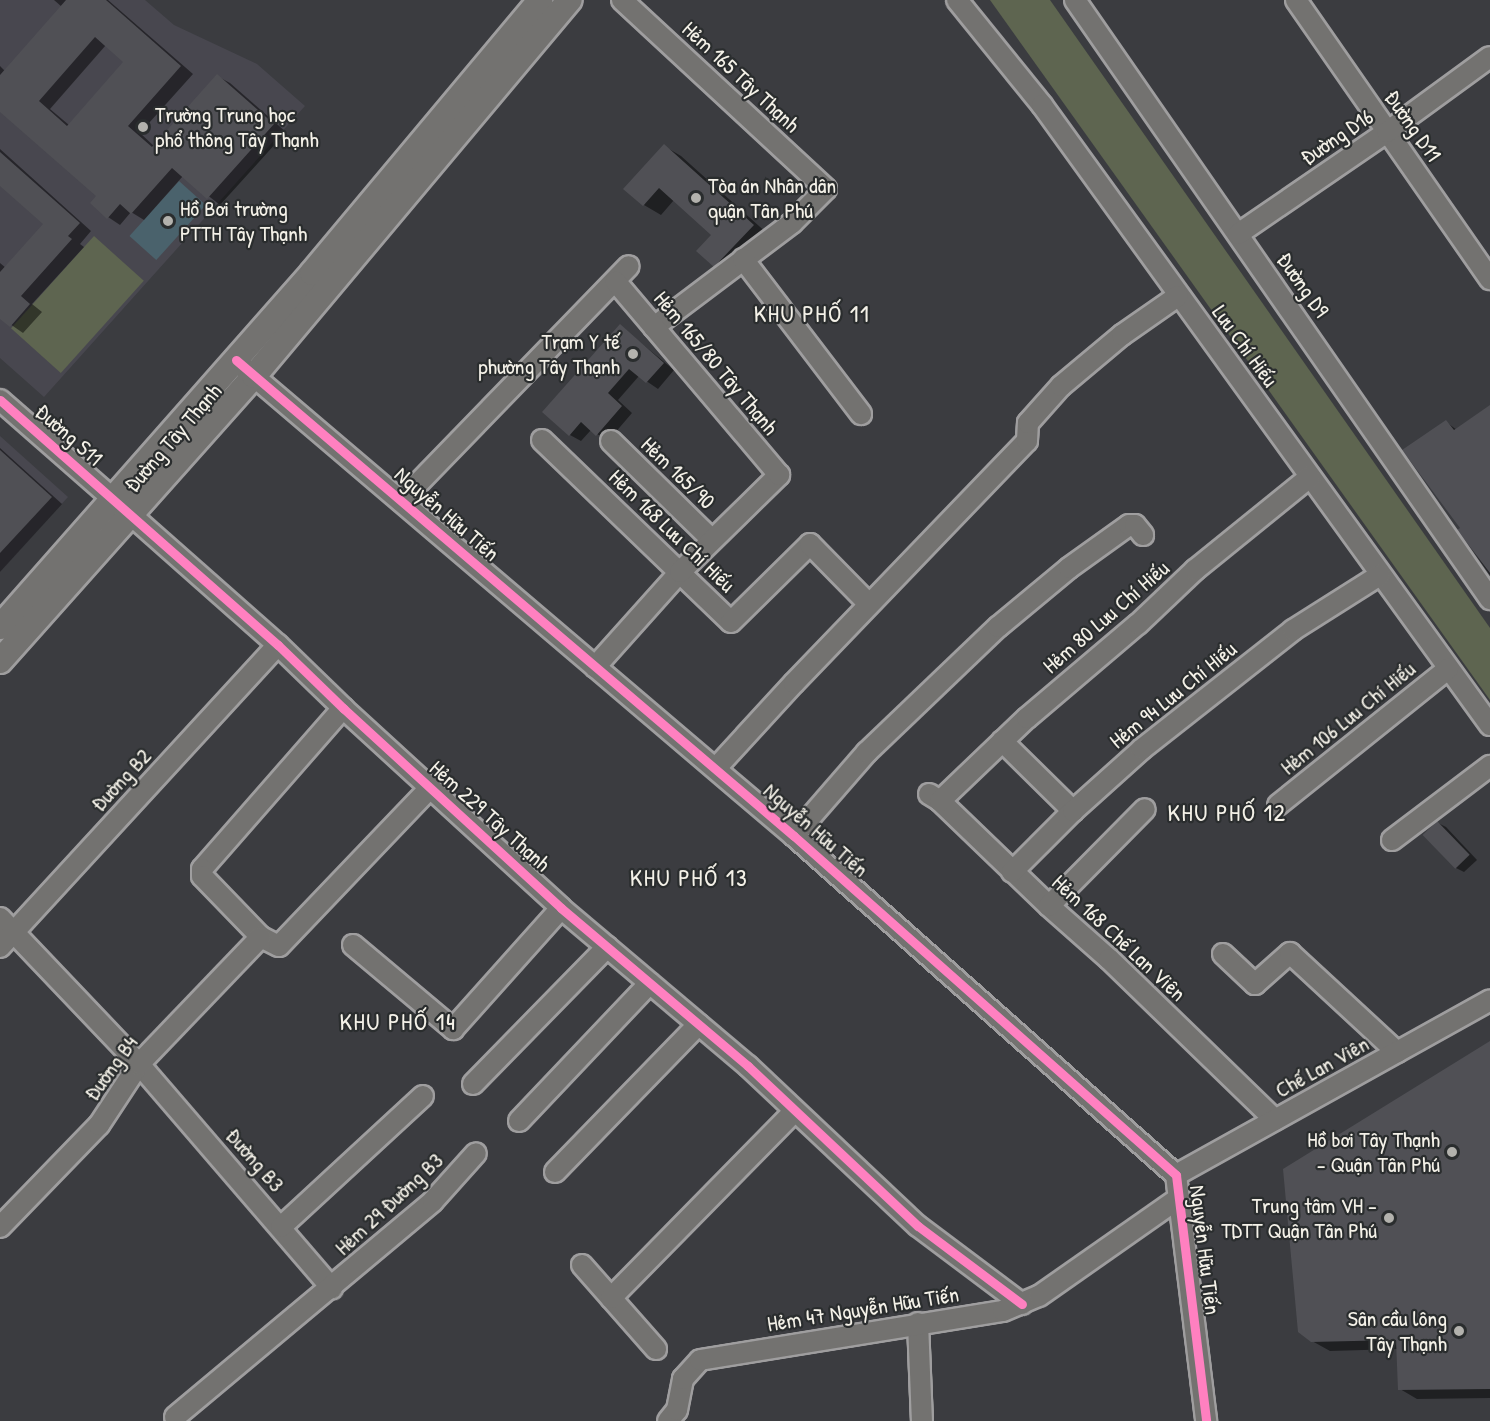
<!DOCTYPE html>
<meta charset="utf-8">
<style>
body{margin:0}
#map{position:relative;width:1490px;height:1421px;overflow:hidden;background:#3b3c40;font-family:"Patrick Hand",sans-serif}
div>[style]{position:absolute}
.built>*{inset:0;background:#48474f}
.green>*{inset:0;background:#5e6550;transform-origin:0 0}
.water>*{inset:0;background:#4a626c;transform-origin:0 0}
.shadow>*{inset:0;background:#0007}
.building>*{inset:0;background:#505055;transform-origin:0 0}
.roads{filter:drop-shadow(2px 0 #9f9e9f) drop-shadow(-2px 0 #9f9e9f) drop-shadow(0 2px #9f9e9f) drop-shadow(0 -2px #9f9e9f)}
.minor>*{height:20px;margin:-10px;padding:0 10px;transform-origin:10px;border-radius:10px;background:#737270}
.tertiary>*{height:24px;margin:-12px;padding:0 12px;transform-origin:12px;border-radius:12px;background:#737270}
.cycleway>*{height:9px;margin:-4.5px;padding:0 4.5px;transform-origin:4.5px;border-radius:4.5px;background:#ff80c0}
.dots>*{width:16px;height:16px;translate:-50% -50%;box-sizing:border-box;border:3px solid #2a2d2e;border-radius:50%}
span{translate:-50% -50%;white-space:nowrap;text-align:center;line-height:1.15;-webkit-text-stroke:4.5px #2a2d2e;paint-order:stroke}
.street-label{font-size:22px;color:#f4f1e8}
.poi-label{font-size:22px;color:#f4f1e8}
.left{translate:0 -50%;text-align:left}
.right{translate:-100% -50%;text-align:right}
.neighbourhood-label{font-size:24px;color:#f4f1e8;letter-spacing:1.5px}
</style>
<div id="map">
<div class="built">
<div style="clip-path:polygon(0 0,145px 0,174px 25px,257px 64px,305px 106px,44px 397px,0 358px)"></div>
<div style="clip-path:polygon(0 436px,68px 497px,0 572px)"></div>
</div>
<div class="green">
<div style="clip-path:polygon(990px 0,1050px 0,1490px 628px,1490px 700px)"></div>
<div style="left:94px;top:236px;width:67px;height:124px;rotate:42deg"></div>
</div>
<div class="water">
<div style="left:179px;top:181px;width:36px;height:74px;rotate:42deg"></div>
</div>
<div class="shadow">
<div style="clip-path:polygon(evenodd,54px 0,108px 0,193px 74px,140px 133px,154px 146px,217px 76px,230px 83px,286px 132px,220px 205px,183px 176px,144px 220px,131px 212px,120px 225px,108px 217px,98px 195px,0 110px,0 66px,5px 71px,62px 7px,54px 0,106px 45px,125px 62px,69px 125px,50px 109px,106px 45px)"></div>
<div style="clip-path:polygon(664px 146px,681px 156px,770px 236px,732px 275px,715px 266px,713px 235px,674px 200px,661px 215px,644px 205px)"></div>
<div style="clip-path:polygon(0 149px,91px 231px,80px 244px,84px 247px,32px 304px,42px 312px,23px 333px,0 317px,0 263px,6px 268px,45px 224px,0 184px)"></div>
<div style="clip-path:polygon(620px 326px,674px 370px,658px 389px,639px 376px,618px 400px,632px 413px,608px 441px,591px 430px,581px 441px,570px 435px)"></div>
<div style="clip-path:polygon(1490px 407px,1490px 575px,1459px 531px,1463px 529px,1446px 422px,1457px 430px)"></div>
<div style="clip-path:polygon(0 448px,62px 504px,0 572px)"></div>
<div style="clip-path:polygon(1438px 823px,1446px 827px,1477px 860px,1464px 872px,1456px 868px)"></div>
<div style="clip-path:polygon(1490px 1042px,1490px 1398px,1417px 1399px,1400px 1389px,1398px 1349px,1330px 1351px,1312px 1341px)"></div>
</div>
<div class="building">
<div style="clip-path:polygon(evenodd,66px 0,106px 0,181px 66px,128px 126px,152px 147px,217px 74px,274px 124px,207px 199px,172px 168px,131px 214px,120px 204px,107px 219px,90px 203px,96px 196px,0 112px,0 75px,66px 0,95px 37px,123px 62px,67px 126px,39px 101px,95px 37px)"></div>
<div style="clip-path:polygon(664px 144px,754px 225px,714px 267px,696px 251px,711px 235px,659px 188px,643px 206px,623px 189px)"></div>
<div style="clip-path:polygon(0 152px,80px 223px,68px 236px,72px 239px,21px 296px,30px 304px,10px 327px,0 319px,0 272px,43px 224px,0 186px)"></div>
<div style="clip-path:polygon(620px 324px,664px 363px,646px 383px,629px 369px,608px 393px,622px 406px,596px 436px,581px 422px,569px 436px,542px 412px)"></div>
<div style="clip-path:polygon(1490px 405px,1490px 573px,1457px 530px,1460px 528px,1402px 450px,1446px 420px,1454px 430px)"></div>
<div style="clip-path:polygon(0 450px,52px 497px,0 553px)"></div>
<div style="left:1437px;top:821px;width:47px;height:20px;rotate:46deg"></div>
<div style="clip-path:polygon(1490px 1041px,1490px 1389px,1398px 1390px,1396px 1340px,1311px 1342px,1298px 1332px,1283px 1169px)"></div>
</div>
<div class="roads">
<div class="minor">
<div style="left:622px;top:0;width:278px;rotate:42.8deg"></div>
<div style="left:826px;top:189px;width:48px;rotate:135deg"></div>
<div style="left:792px;top:223px;width:173px;rotate:143deg"></div>
<div style="left:957px;top:0;width:135px;rotate:51deg"></div>
<div style="left:1042px;top:105px;width:765px;rotate:54.15deg"></div>
<div style="left:1075px;top:0;width:729px;rotate:55.28deg"></div>
<div style="left:1296px;top:0;width:340px;rotate:55.2deg"></div>
<div style="left:1238px;top:234px;width:181px;rotate:-34.4deg"></div>
<div style="left:1387px;top:132px;width:127px;rotate:-36.1deg"></div>
<div style="left:743px;top:259px;width:195px;rotate:52.7deg"></div>
<div style="left:243px;top:367px;width:724px;rotate:40.4deg"></div>
<div style="left:794px;top:836px;width:511px;rotate:41.59deg"></div>
<div style="left:1176px;top:1175px;width:248px;rotate:83deg"></div>
<div style="left:0;top:400px;width:150px;rotate:41.2deg"></div>
<div style="left:542px;top:440px;width:262px;rotate:43.9deg"></div>
<div style="left:731px;top:622px;width:111px;rotate:-44.6deg"></div>
<div style="left:810px;top:544px;width:84px;rotate:45.5deg"></div>
<div style="left:611px;top:441px;width:141px;rotate:44.4deg"></div>
<div style="left:401px;top:501px;width:327px;rotate:-45.9deg"></div>
<div style="left:131px;top:515px;width:196px;rotate:41.5deg"></div>
<div style="left:278px;top:645px;width:91px;rotate:44.1deg"></div>
<div style="left:343px;top:708px;width:296px;rotate:42.5deg"></div>
<div style="left:561px;top:908px;width:245px;rotate:40.2deg"></div>
<div style="left:748px;top:1066px;width:233px;rotate:43.3deg"></div>
<div style="left:918px;top:1226px;width:130px;rotate:36.9deg"></div>
<div style="left:595px;top:667px;width:127px;rotate:-48.2deg"></div>
<div style="left:680px;top:572px;width:139px;rotate:-44.4deg"></div>
<div style="left:779px;top:475px;width:253px;rotate:-130.2deg"></div>
<div style="left:343px;top:708px;width:214px;rotate:131.2deg"></div>
<div style="left:202px;top:869px;width:7px;rotate:90deg"></div>
<div style="left:202px;top:876px;width:85px;rotate:46deg"></div>
<div style="left:261px;top:937px;width:20px;rotate:27deg"></div>
<div style="left:279px;top:946px;width:219px;rotate:-46.3deg"></div>
<div style="left:1002px;top:741px;width:100px;rotate:44.6deg"></div>
<div style="left:716px;top:768px;width:115px;rotate:-47.5deg"></div>
<div style="left:794px;top:683px;width:336px;rotate:-46.1deg"></div>
<div style="left:1027px;top:441px;width:18px;rotate:-87deg"></div>
<div style="left:1028px;top:423px;width:50px;rotate:-48.3deg"></div>
<div style="left:1061px;top:386px;width:80px;rotate:-39.9deg"></div>
<div style="left:1122px;top:335px;width:68px;rotate:-34.9deg"></div>
<div style="left:929px;top:794px;width:13px;rotate:32deg"></div>
<div style="left:940px;top:801px;width:151px;rotate:43.9deg"></div>
<div style="left:1049px;top:906px;width:80px;rotate:41.5deg"></div>
<div style="left:1109px;top:959px;width:231px;rotate:44.1deg"></div>
<div style="left:940px;top:801px;width:120px;rotate:-43.7deg"></div>
<div style="left:1027px;top:718px;width:145px;rotate:-40.3deg"></div>
<div style="left:1138px;top:624px;width:79px;rotate:-43.5deg"></div>
<div style="left:1195px;top:570px;width:148px;rotate:-39deg"></div>
<div style="left:1278px;top:805px;width:218px;rotate:-38.7deg"></div>
<div style="left:794px;top:836px;width:111px;rotate:-49deg"></div>
<div style="left:867px;top:752px;width:181px;rotate:-43.7deg"></div>
<div style="left:998px;top:627px;width:92px;rotate:-39.7deg"></div>
<div style="left:1069px;top:568px;width:74px;rotate:-35.6deg"></div>
<div style="left:1129px;top:525px;width:6px"></div>
<div style="left:1135px;top:525px;width:13px;rotate:51deg"></div>
<div style="left:1392px;top:840px;width:123px;rotate:-37.1deg"></div>
<div style="left:1012px;top:872px;width:86px;rotate:-45deg"></div>
<div style="left:1073px;top:811px;width:93px;rotate:-41.9deg"></div>
<div style="left:1142px;top:749px;width:192px;rotate:-38.2deg"></div>
<div style="left:1293px;top:630px;width:103px;rotate:-32.3deg"></div>
<div style="left:1049px;top:906px;width:136px;rotate:-45.3deg"></div>
<div style="left:0;top:918px;width:202px;rotate:46.4deg"></div>
<div style="left:139px;top:1064px;width:296px;rotate:49.3deg"></div>
<div style="left:353px;top:945px;width:131px;rotate:40deg"></div>
<div style="left:453px;top:1029px;width:162px;rotate:-48.2deg"></div>
<div style="left:0;top:947px;width:410px;rotate:-47.4deg"></div>
<div style="left:1223px;top:954px;width:44px;rotate:43.2deg"></div>
<div style="left:1255px;top:984px;width:47px;rotate:-41.5deg"></div>
<div style="left:1290px;top:953px;width:146px;rotate:42.8deg"></div>
<div style="left:473px;top:1084px;width:192px;rotate:-45.6deg"></div>
<div style="left:519px;top:1121px;width:190px;rotate:-46.5deg"></div>
<div style="left:555px;top:1172px;width:206px;rotate:-45.8deg"></div>
<div style="left:1176px;top:1175px;width:359px;rotate:-29.1deg"></div>
<div style="left:0;top:1227px;width:142px;rotate:-45.9deg"></div>
<div style="left:99px;top:1125px;width:73px;rotate:-56.7deg"></div>
<div style="left:139px;top:1064px;width:176px;rotate:-46.2deg"></div>
<div style="left:281px;top:1227px;width:193px;rotate:-42.7deg"></div>
<div style="left:582px;top:1265px;width:112px;rotate:48.6deg"></div>
<div style="left:611px;top:1298px;width:262px;rotate:-45.5deg"></div>
<div style="left:918px;top:1323px;width:98px;rotate:87.7deg"></div>
<div style="left:175px;top:1417px;width:336px;rotate:-39.9deg"></div>
<div style="left:433px;top:1201px;width:64px;rotate:-48.1deg"></div>
<div style="left:668px;top:1421px;width:14px;rotate:-51deg"></div>
<div style="left:677px;top:1410px;width:32px;rotate:-79deg"></div>
<div style="left:683px;top:1379px;width:25px;rotate:-48deg"></div>
<div style="left:700px;top:1360px;width:307px;rotate:-9.2deg"></div>
<div style="left:1003px;top:1311px;width:39px;rotate:-23deg"></div>
<div style="left:1039px;top:1296px;width:171px;rotate:-35deg"></div>
</div>
<div class="tertiary">
<div style="left:0;top:627px;width:472px;rotate:-48.6deg"></div>
<div style="left:312px;top:273px;width:356px;rotate:-50.1deg"></div>
<div style="left:0;top:661px;width:382px;rotate:-48.3deg"></div>
<div style="left:254px;top:376px;width:491px;rotate:-50deg"></div>
</div>
</div>
<div class="cycleway">
<div style="left:236px;top:360px;width:733px;rotate:40.47deg"></div>
<div style="left:794px;top:836px;width:511px;rotate:41.59deg"></div>
<div style="left:1176px;top:1175px;width:248px;rotate:83deg"></div>
<div style="left:0;top:400px;width:371px;rotate:41.4deg"></div>
<div style="left:278px;top:645px;width:91px;rotate:44.1deg"></div>
<div style="left:343px;top:708px;width:296px;rotate:42.5deg"></div>
<div style="left:561px;top:908px;width:245px;rotate:40.2deg"></div>
<div style="left:748px;top:1066px;width:233px;rotate:43.3deg"></div>
<div style="left:918px;top:1226px;width:130px;rotate:36.9deg"></div>
</div>
<div class="dots">
<div style="left:143px;top:127px;background:#b3b2ad"></div>
<div style="left:696px;top:198px;background:#b3b2ad"></div>
<div style="left:168px;top:221px;background:#b3b2ad"></div>
<div style="left:633px;top:354px;background:#b3b2ad"></div>
<div style="left:1452px;top:1152px;background:#b3b2ad"></div>
<div style="left:1389px;top:1218px;background:#b3b2ad"></div>
<div style="left:1459px;top:1331px;background:#b3b2ad"></div>
</div>
<div class="street-label">
<span style="left:741px;top:77px;rotate:43deg">Hẻm 165 Tây Thạnh</span>
<span style="left:1413px;top:126px;rotate:55deg">Đường D11</span>
<span style="left:1337px;top:137px;rotate:-34deg">Đường D16</span>
<span style="left:1303px;top:285px;rotate:55deg">Đường D9</span>
<span style="left:1245px;top:346px;rotate:54deg">Lưu Chí Hiếu</span>
<span style="left:716px;top:363px;rotate:50deg">Hẻm 165/80 Tây Thạnh</span>
<span style="left:69px;top:435px;rotate:41deg">Đường S11</span>
<span style="left:173px;top:438px;rotate:-49deg">Đường Tây Thạnh</span>
<span style="left:678px;top:473px;rotate:44deg">Hẻm 165/90</span>
<span style="left:447px;top:514px;rotate:41deg">Nguyễn Hữu Tiến</span>
<span style="left:672px;top:531px;rotate:44deg">Hẻm 168 Lưu Chí Hiếu</span>
<span style="left:1106px;top:617px;rotate:-41deg">Hẻm 80 Lưu Chí Hiếu</span>
<span style="left:1173px;top:695px;rotate:-39deg">Hẻm 94 Lưu Chí Hiếu</span>
<span style="left:1348px;top:718px;rotate:-39deg">Hẻm 106 Lưu Chí Hiếu</span>
<span style="left:121px;top:780px;rotate:-47deg">Đường B2</span>
<span style="left:490px;top:816px;rotate:42deg">Hẻm 229 Tây Thạnh</span>
<span style="left:816px;top:830px;rotate:41deg">Nguyễn Hữu Tiến</span>
<span style="left:1119px;top:938px;rotate:43deg">Hẻm 168 Chế Lan Viên</span>
<span style="left:1322px;top:1067px;rotate:-29deg">Chế Lan Viên</span>
<span style="left:111px;top:1068px;rotate:-54deg">Đường B4</span>
<span style="left:255px;top:1160px;rotate:49deg">Đường B3</span>
<span style="left:389px;top:1204px;rotate:-43deg">Hẻm 29 Đường B3</span>
<span style="left:1205px;top:1250px;rotate:83deg">Nguyễn Hữu Tiến</span>
<span style="left:863px;top:1309px;rotate:-9deg">Hẻm 47 Nguyễn Hữu Tiến</span>
</div>
<div class="poi-label">
<span class="left" style="left:155px;top:127px">Trường Trung học<br>phổ thông Tây Thạnh</span>
<span class="left" style="left:708px;top:198px">Tòa án Nhân dân<br>quận Tân Phú</span>
<span class="left" style="left:180px;top:221px">Hồ Bơi trường<br>PTTH Tây Thạnh</span>
<span class="right" style="left:620px;top:354px">Trạm Y tế<br>phường Tây Thạnh</span>
<span class="right" style="left:1440px;top:1152px">Hồ bơi Tây Thạnh<br>- Quận Tân Phú</span>
<span class="right" style="left:1377px;top:1218px">Trung tâm VH -<br>TDTT Quận Tân Phú</span>
<span class="right" style="left:1447px;top:1331px">Sân cầu lông<br>Tây Thạnh</span>
</div>
<div class="neighbourhood-label">
<span style="left:812px;top:314px">KHU PHỐ 11</span>
<span style="left:1227px;top:813px">KHU PHỐ 12</span>
<span style="left:689px;top:878px">KHU PHỐ 13</span>
<span style="left:398px;top:1022px">KHU PHỐ 14</span>
</div>
</div>
